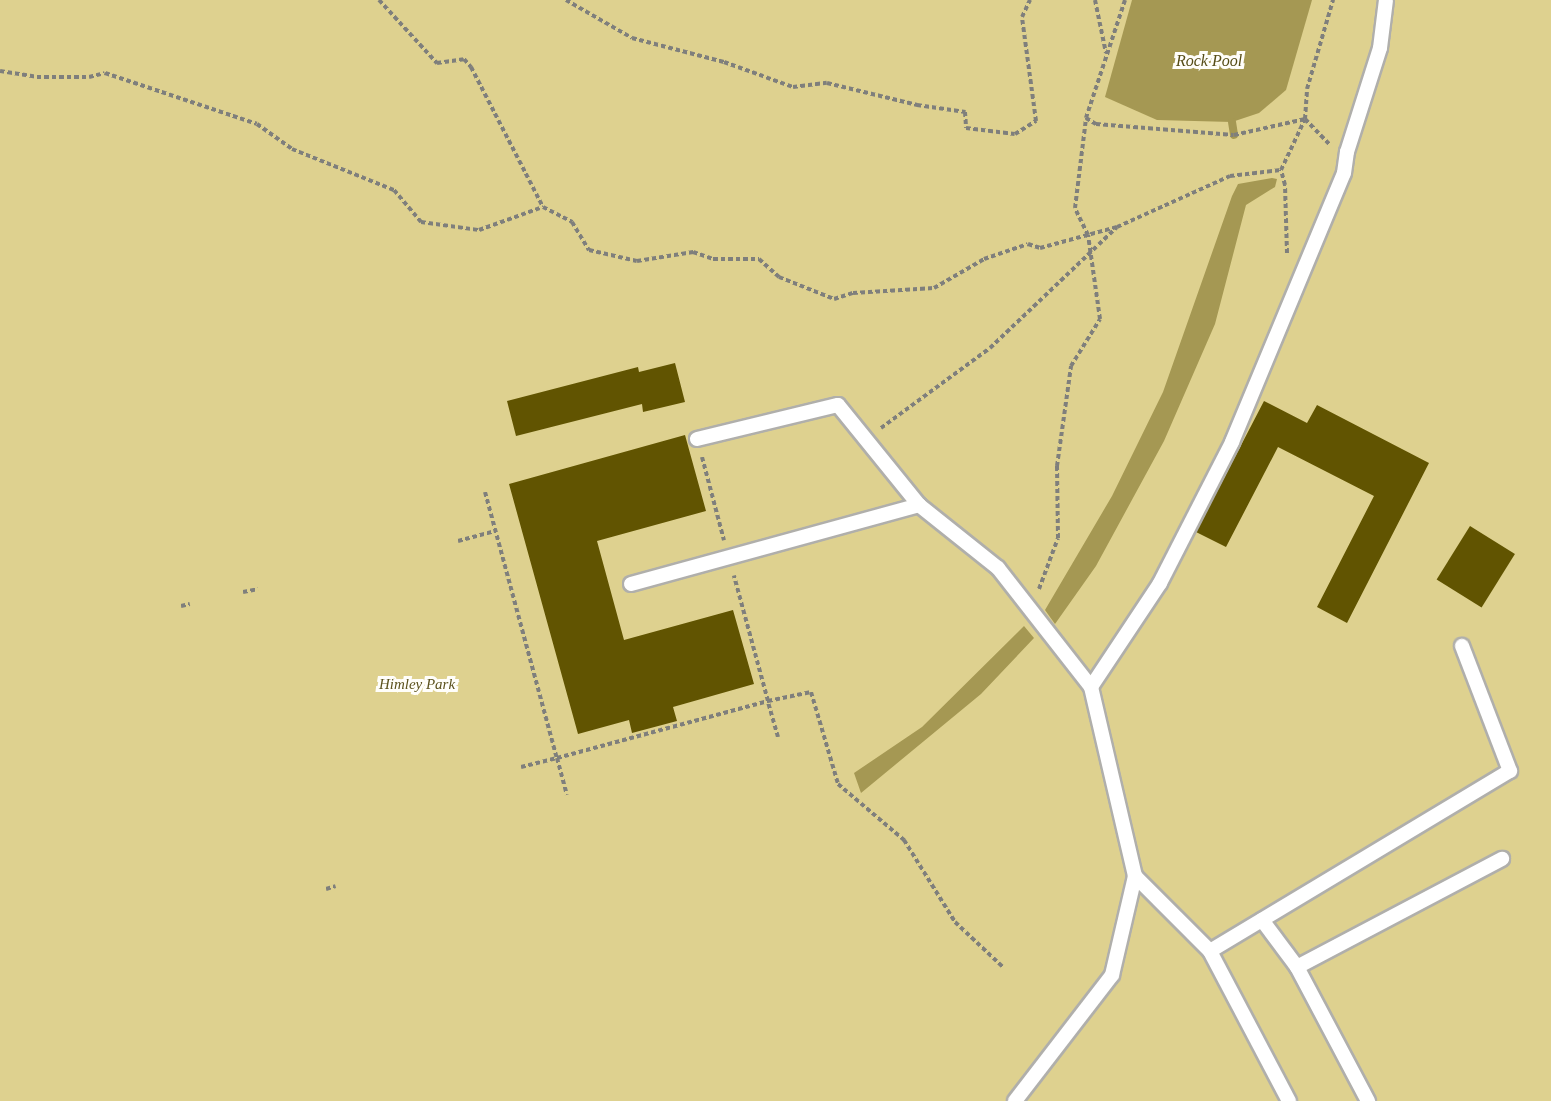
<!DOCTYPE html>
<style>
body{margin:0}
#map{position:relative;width:1551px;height:1101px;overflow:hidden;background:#f2f1ed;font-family:Georgia,serif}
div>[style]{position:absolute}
.green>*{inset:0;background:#ded18f;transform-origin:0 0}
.water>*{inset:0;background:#a59853}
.stream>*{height:8px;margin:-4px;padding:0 4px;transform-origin:4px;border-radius:4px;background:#a59853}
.building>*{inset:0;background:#615401;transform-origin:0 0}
.path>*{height:4px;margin-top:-2px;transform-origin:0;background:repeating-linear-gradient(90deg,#7f7f7c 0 4.5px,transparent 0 7.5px)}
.roads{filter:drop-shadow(2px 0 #b0afab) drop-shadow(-2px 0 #b0afab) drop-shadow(0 2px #b0afab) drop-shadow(0 -2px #b0afab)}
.service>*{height:14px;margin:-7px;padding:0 7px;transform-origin:7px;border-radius:7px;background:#fff}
span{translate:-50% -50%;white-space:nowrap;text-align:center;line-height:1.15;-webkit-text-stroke:6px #fffefa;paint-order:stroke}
.park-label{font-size:15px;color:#5c521d;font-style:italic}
.water-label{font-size:16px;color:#564c16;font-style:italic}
</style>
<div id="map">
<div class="green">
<div style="left:0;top:0;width:1551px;height:1101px"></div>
</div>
<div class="water">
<div style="clip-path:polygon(1132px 0,1312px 0,1286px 90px,1259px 113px,1232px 122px,1157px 120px,1105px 97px)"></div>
<div style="clip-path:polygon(1272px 178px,1277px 179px,1275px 187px,1246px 205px,1215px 324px,1164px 441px,1096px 566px,1055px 624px,1045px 610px,1112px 496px,1163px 392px,1232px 196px,1238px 184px)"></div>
<div style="clip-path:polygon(1024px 626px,1034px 638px,981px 694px,861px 793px,854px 773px,922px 727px)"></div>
</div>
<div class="stream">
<div style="left:1232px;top:122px;width:13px;rotate:81deg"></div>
</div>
<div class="building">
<div style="clip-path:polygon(675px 363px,685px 402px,643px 412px,642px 404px,516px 436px,507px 401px,638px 367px,639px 372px)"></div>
<div style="clip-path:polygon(1264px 401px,1307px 423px,1317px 405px,1429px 463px,1347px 623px,1317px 607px,1374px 496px,1278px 447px,1226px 547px,1196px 532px)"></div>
<div style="clip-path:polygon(685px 435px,706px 511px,597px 541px,624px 640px,733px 610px,754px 684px,673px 707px,677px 721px,632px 733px,629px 720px,578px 734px,509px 484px)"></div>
<div style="left:1470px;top:526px;width:53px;height:63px;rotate:32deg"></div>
</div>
<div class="path">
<div style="left:379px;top:0;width:86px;rotate:47.4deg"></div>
<div style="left:437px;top:63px;width:27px;rotate:-8deg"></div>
<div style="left:464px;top:59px;width:11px;rotate:49deg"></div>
<div style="left:471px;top:67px;width:157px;rotate:62.8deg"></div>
<div style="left:566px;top:0;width:76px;rotate:29.9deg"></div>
<div style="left:632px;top:38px;width:95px;rotate:14.6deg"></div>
<div style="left:724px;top:62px;width:73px;rotate:19.9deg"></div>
<div style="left:793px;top:87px;width:34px;rotate:-7deg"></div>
<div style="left:827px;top:83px;width:93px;rotate:13.7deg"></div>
<div style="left:917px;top:105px;width:49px;rotate:8.3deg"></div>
<div style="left:965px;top:112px;width:16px;rotate:86deg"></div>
<div style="left:966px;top:128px;width:49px;rotate:7deg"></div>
<div style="left:1015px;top:134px;width:25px;rotate:-32deg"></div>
<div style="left:1036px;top:121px;width:105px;rotate:-97.7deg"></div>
<div style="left:1022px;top:17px;width:19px;rotate:-65deg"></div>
<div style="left:1095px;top:0;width:54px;rotate:78.3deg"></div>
<div style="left:1125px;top:0;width:124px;rotate:108.3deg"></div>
<div style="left:1086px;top:118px;width:12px;rotate:31deg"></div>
<div style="left:1096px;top:124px;width:138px;rotate:4.6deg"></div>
<div style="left:1234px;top:135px;width:73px;rotate:-12.7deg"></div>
<div style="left:1305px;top:119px;width:36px;rotate:46deg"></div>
<div style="left:0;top:71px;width:37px;rotate:9deg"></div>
<div style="left:37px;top:77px;width:52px"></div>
<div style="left:89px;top:77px;width:16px;rotate:-14deg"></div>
<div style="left:105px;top:73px;width:160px;rotate:18.5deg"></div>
<div style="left:257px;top:124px;width:43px;rotate:35.5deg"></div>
<div style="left:292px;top:149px;width:110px;rotate:21.9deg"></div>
<div style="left:394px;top:190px;width:42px;rotate:49.8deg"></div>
<div style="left:421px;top:222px;width:59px;rotate:7.9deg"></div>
<div style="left:479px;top:230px;width:68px;rotate:-19.8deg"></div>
<div style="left:543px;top:207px;width:33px;rotate:27deg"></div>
<div style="left:572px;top:222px;width:33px;rotate:59deg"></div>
<div style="left:589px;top:250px;width:49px;rotate:12.9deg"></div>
<div style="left:637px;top:261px;width:57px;rotate:-9.1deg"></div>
<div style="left:693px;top:252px;width:21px;rotate:19deg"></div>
<div style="left:713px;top:259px;width:46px"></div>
<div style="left:759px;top:259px;width:27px;rotate:42deg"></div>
<div style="left:779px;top:277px;width:59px;rotate:21.8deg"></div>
<div style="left:834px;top:299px;width:20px;rotate:-18deg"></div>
<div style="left:853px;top:293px;width:81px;rotate:-3.5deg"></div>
<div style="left:934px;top:288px;width:58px;rotate:-30.1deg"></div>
<div style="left:984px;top:259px;width:46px;rotate:-18.8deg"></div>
<div style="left:1028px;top:244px;width:13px;rotate:18deg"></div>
<div style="left:1040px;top:248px;width:80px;rotate:-15.3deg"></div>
<div style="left:1117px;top:227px;width:124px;rotate:-24.3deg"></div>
<div style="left:1230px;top:176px;width:51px;rotate:-6.7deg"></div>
<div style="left:1287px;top:253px;width:68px;rotate:-91.7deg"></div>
<div style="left:1285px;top:185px;width:16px;rotate:-105deg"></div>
<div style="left:1281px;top:170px;width:56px;rotate:-64.8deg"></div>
<div style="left:1305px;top:119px;width:30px;rotate:-86deg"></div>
<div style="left:1307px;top:89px;width:93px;rotate:-73.7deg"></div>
<div style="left:881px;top:428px;width:135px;rotate:-36.3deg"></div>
<div style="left:990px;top:348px;width:175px;rotate:-43.6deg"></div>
<div style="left:702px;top:457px;width:86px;rotate:75.2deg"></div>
<div style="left:485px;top:492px;width:276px;rotate:74.9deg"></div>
<div style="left:557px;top:758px;width:219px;rotate:-15.1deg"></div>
<div style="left:768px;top:701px;width:130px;rotate:-105.2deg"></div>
<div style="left:458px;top:541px;width:39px;rotate:-15deg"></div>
<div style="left:1039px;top:589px;width:54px;rotate:-69.6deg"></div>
<div style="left:1058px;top:538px;width:72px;rotate:-90.8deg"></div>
<div style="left:1057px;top:466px;width:101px;rotate:-82deg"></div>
<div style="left:1071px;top:366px;width:55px;rotate:-58.3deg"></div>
<div style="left:1100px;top:319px;width:85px;rotate:-98.1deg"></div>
<div style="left:1088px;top:235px;width:30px;rotate:-116deg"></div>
<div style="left:1075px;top:208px;width:91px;rotate:-83deg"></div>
<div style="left:243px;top:592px;width:15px;rotate:-11deg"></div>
<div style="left:181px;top:606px;width:9px;rotate:-13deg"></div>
<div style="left:778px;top:737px;width:37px;rotate:-106deg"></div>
<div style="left:768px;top:701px;width:44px;rotate:-11.8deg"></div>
<div style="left:811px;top:692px;width:96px;rotate:73.6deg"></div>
<div style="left:838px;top:784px;width:87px;rotate:40.3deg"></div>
<div style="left:904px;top:840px;width:97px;rotate:58.1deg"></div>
<div style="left:955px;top:922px;width:67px;rotate:43.2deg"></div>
<div style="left:521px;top:767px;width:37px;rotate:-14deg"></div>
<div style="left:557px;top:758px;width:38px;rotate:75deg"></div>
<div style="left:326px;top:889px;width:10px;rotate:-17deg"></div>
</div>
<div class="roads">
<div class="service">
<div style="left:697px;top:439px;width:145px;rotate:-13.6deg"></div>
<div style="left:838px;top:405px;width:129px;rotate:51deg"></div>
<div style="left:919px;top:505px;width:101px;rotate:38.6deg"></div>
<div style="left:998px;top:568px;width:151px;rotate:52deg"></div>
<div style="left:631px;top:584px;width:299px;rotate:-15.3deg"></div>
<div style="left:1262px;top:920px;width:59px;rotate:53.3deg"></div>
<div style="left:1297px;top:967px;width:152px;rotate:62.1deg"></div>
<div style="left:1210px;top:951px;width:350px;rotate:-31deg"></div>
<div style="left:1510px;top:771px;width:134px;rotate:-111deg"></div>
<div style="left:1297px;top:967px;width:232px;rotate:-27.8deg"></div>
<div style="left:1015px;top:1101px;width:159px;rotate:-52.4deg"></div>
<div style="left:1112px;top:975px;width:102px;rotate:-76.9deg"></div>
<div style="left:1289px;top:1101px;width:170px;rotate:-117.8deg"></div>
<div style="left:1210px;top:951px;width:106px;rotate:-135deg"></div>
<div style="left:1135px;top:876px;width:194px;rotate:-103.1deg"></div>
<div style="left:1091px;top:687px;width:125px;rotate:-56.4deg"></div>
<div style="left:1160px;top:583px;width:158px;rotate:-62.9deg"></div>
<div style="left:1232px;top:442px;width:291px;rotate:-67.4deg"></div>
<div style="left:1344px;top:173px;width:21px;rotate:-82deg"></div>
<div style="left:1347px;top:152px;width:109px;rotate:-72.4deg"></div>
<div style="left:1380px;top:48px;width:48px;rotate:-82.9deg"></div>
</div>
</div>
<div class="park-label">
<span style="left:417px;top:685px">Himley Park</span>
</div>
<div class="water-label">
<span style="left:1209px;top:61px">Rock Pool</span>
</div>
</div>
